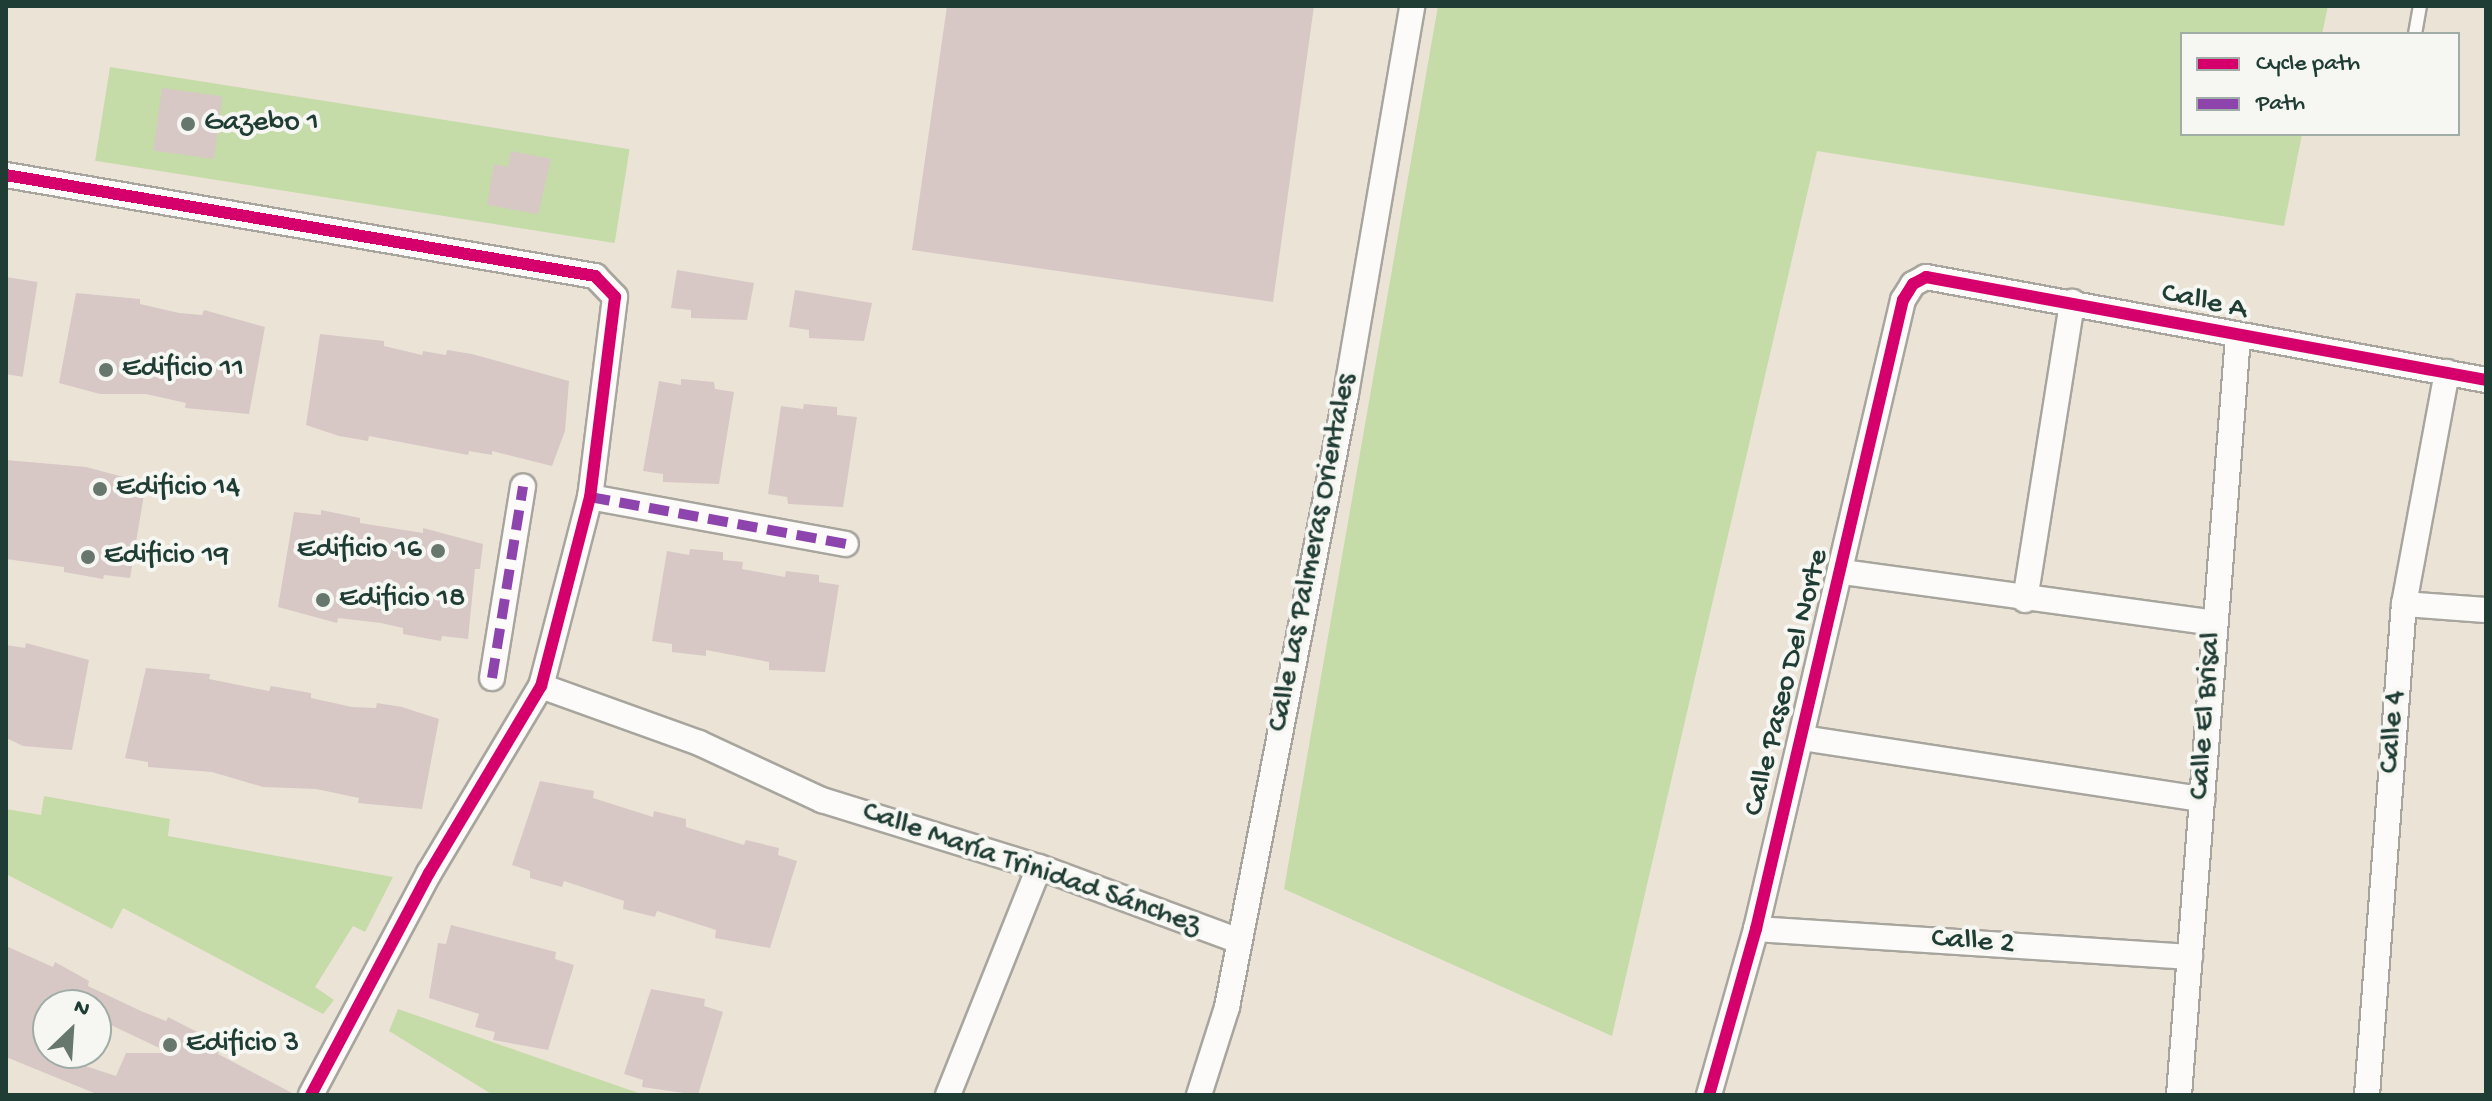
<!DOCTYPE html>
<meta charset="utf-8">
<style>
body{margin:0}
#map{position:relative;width:2492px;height:1101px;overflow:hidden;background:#ece3d7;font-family:"Gochi Hand",sans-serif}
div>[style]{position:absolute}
.green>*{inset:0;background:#c5dba8;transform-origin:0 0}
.building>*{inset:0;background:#d7c8c6;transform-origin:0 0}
.roads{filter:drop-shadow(2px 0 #a7a59d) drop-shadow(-2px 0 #a7a59d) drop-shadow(0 2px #a7a59d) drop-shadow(0 -2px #a7a59d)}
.service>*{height:12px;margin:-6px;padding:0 6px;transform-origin:6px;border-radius:6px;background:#fcfbf9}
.minor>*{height:24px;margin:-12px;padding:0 12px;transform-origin:12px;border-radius:12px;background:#fcfbf9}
.quiet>*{height:10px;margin-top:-5px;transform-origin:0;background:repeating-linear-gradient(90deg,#8e44ad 0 20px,transparent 0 30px)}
.cycleway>*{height:12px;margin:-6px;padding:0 6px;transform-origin:6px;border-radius:6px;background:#d6006c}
.dots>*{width:22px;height:22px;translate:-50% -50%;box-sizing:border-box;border:4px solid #f6f6f2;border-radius:50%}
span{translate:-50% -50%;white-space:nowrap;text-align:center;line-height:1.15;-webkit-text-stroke:8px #f6f6f2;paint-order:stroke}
.poi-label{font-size:30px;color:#1f3d34}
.left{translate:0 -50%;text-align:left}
.right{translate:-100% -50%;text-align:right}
.street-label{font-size:30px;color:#1f3d34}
.frame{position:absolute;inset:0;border:8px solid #1f3d34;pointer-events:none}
.legend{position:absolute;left:2180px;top:32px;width:280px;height:104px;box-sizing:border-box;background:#f6f6f2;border:2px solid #a0aca6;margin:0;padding:10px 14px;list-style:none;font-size:24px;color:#1f3d34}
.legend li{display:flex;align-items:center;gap:16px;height:40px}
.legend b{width:40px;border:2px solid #a0aca6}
.north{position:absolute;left:32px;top:989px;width:80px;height:80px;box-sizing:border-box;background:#f6f6f2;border:2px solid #a0aca6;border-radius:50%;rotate:25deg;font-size:22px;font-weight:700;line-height:32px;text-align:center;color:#1f3d34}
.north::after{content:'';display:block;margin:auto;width:28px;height:36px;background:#67776d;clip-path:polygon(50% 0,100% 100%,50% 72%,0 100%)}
</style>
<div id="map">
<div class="green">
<div style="clip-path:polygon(1438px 6px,2328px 6px,2322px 34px,2182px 34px,2182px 134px,2302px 134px,2284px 226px,1817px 151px,1612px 1036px,1284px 889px)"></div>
<div style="left:110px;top:67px;width:526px;height:95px;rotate:9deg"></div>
<div style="clip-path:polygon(44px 796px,170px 819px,168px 836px,393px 877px,365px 932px,353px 926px,315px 987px,334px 1000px,323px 1014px,123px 908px,112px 929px,6px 874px,6px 809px,41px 815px)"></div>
<div style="clip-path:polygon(398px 1009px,644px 1095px,493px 1095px,389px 1031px)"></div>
</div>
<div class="building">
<div style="clip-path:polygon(947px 6px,1314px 6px,1273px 302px,912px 250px)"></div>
<div style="left:162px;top:88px;width:61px;height:63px;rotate:8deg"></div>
<div style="clip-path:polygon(511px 151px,551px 159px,538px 214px,487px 205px,494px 164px,508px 167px)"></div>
<div style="clip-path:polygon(677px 270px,754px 283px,747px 320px,691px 318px,691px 310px,671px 308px)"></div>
<div style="left:6px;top:277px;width:32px;height:96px;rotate:9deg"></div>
<div style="clip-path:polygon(795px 290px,872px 303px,864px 341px,809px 338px,809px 330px,789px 327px)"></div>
<div style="clip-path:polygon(76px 293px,140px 299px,140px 304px,179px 313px,202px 315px,204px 310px,265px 327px,249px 414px,185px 408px,186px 403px,146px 394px,100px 394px,59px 383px)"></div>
<div style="clip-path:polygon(320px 334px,384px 341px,384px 346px,422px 355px,423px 351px,446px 355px,447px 350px,472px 354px,569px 381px,565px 431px,552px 466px,492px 451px,492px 455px,469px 451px,468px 455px,369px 436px,368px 441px,339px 436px,306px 425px)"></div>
<div style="clip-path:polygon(681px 379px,714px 382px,715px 389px,734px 392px,719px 484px,663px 482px,663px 474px,643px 471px,659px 381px,681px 385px)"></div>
<div style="clip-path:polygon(804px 404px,837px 407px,837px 415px,857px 417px,843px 507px,788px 504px,787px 497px,768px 494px,781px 406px,803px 409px)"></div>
<div style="clip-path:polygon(6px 460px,86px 467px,146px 483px,130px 578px,104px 575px,103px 579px,64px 572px,64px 567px,6px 559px)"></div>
<div style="clip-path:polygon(321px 510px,360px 518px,360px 523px,423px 533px,423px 528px,483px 544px,480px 569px,475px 569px,468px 639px,442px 636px,441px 641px,403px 634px,403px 628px,381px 623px,338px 618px,337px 623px,278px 607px,294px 512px,321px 515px)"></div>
<div style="clip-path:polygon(690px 549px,723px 552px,723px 560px,743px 562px,742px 569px,785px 577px,786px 571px,819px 575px,819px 582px,839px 585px,825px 672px,769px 670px,769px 662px,706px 650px,706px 656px,672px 652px,672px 644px,652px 641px,667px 551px,689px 555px)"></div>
<div style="clip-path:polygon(26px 643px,89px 660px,72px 750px,23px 746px,6px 738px,6px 645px,25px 648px)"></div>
<div style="clip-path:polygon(146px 668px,210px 674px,209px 679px,269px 691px,271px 686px,311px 693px,311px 698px,352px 707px,376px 708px,377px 703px,402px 707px,439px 719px,422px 809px,358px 803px,359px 798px,316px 789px,263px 787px,212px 772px,148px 767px,148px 762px,125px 758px)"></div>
<div style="clip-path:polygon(540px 781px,594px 791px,593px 798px,653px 817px,654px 811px,686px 819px,686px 827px,744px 845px,746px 840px,779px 848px,778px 855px,797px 861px,770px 948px,715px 938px,716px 930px,657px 911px,655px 917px,623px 909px,624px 901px,564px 881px,562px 887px,530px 878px,530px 871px,512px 865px)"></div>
<div style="clip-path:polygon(451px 925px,556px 952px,555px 959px,574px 965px,548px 1050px,493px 1040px,495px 1032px,475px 1027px,479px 1014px,429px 998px,438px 943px,446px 944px)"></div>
<div style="clip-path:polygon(evenodd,6px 946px,53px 967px,55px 962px,89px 981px,88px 986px,141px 1011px,166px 1021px,168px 1017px,203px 1035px,201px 1041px,220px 1050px,218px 1054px,296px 1095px,99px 1095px,6px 1057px,6px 946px,48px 1005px,96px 1005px,96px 1018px,170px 1053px,126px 1053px,116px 1076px,73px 1062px,77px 1053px,48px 1053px,48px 1005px)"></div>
<div style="clip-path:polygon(651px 989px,705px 999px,704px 1006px,723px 1012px,698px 1095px,642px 1087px,643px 1080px,624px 1074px)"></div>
</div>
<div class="roads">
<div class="service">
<div style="left:2415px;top:34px;width:28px;rotate:-80deg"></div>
</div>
<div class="minor">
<div style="left:6px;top:175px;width:598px;rotate:9.73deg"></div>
<div style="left:595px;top:276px;width:29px;rotate:46deg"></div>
<div style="left:615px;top:297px;width:202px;rotate:97.1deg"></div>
<div style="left:590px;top:497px;width:195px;rotate:104.5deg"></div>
<div style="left:541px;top:686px;width:218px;rotate:120.9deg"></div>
<div style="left:429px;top:873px;width:251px;rotate:118deg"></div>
<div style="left:590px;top:497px;width:260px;rotate:10.4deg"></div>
<div style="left:1843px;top:572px;width:373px;rotate:7.8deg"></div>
<div style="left:2025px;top:600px;width:302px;rotate:-81deg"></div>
<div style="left:2404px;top:604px;width:82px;rotate:4.2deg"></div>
<div style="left:492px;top:678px;width:194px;rotate:-80.8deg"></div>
<div style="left:541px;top:686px;width:168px;rotate:19.8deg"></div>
<div style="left:699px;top:743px;width:136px;rotate:24.9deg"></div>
<div style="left:822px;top:800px;width:227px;rotate:17.2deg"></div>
<div style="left:1039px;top:867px;width:213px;rotate:20.3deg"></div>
<div style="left:1802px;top:738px;width:405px;rotate:8.7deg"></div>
<div style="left:1756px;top:929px;width:435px;rotate:3.7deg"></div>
<div style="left:948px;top:1095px;width:245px;rotate:-68.2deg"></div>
<div style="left:1199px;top:1095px;width:92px;rotate:-72.3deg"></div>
<div style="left:1227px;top:1007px;width:624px;rotate:-79.01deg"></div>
<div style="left:1346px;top:394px;width:394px;rotate:-80.3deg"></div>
<div style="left:1709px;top:1095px;width:173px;rotate:-74.2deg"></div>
<div style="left:1756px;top:929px;width:646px;rotate:-76.85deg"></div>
<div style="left:1903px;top:300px;width:19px;rotate:-58deg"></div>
<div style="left:1913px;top:284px;width:15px;rotate:-28deg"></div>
<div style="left:1926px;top:277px;width:569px;rotate:10.42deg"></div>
<div style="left:2179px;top:1095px;width:760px;rotate:-85.55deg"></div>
<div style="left:2367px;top:1095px;width:492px;rotate:-85.7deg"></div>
<div style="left:2404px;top:604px;width:236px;rotate:-79.5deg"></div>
</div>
</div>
<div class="quiet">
<div style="left:590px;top:497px;width:260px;rotate:10.4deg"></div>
<div style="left:492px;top:678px;width:194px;rotate:-80.8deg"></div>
</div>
<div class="cycleway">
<div style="left:6px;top:175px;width:598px;rotate:9.73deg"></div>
<div style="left:595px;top:276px;width:29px;rotate:46deg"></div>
<div style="left:615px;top:297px;width:202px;rotate:97.1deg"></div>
<div style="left:590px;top:497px;width:195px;rotate:104.5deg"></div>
<div style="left:541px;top:686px;width:218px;rotate:120.9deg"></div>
<div style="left:429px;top:873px;width:251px;rotate:118deg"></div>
<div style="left:1709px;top:1095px;width:173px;rotate:-74.2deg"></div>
<div style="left:1756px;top:929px;width:646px;rotate:-76.85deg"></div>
<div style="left:1903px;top:300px;width:19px;rotate:-58deg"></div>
<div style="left:1913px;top:284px;width:15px;rotate:-28deg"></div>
<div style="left:1926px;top:277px;width:569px;rotate:10.42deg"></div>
</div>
<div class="dots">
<div style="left:188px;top:124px;background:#67776d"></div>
<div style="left:106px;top:370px;background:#67776d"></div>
<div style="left:100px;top:489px;background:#67776d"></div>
<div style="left:438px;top:551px;background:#67776d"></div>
<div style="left:88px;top:557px;background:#67776d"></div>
<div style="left:323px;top:600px;background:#67776d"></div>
<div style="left:170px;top:1045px;background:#67776d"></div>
</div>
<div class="poi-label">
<span class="left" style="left:204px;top:124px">Gazebo 1</span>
<span class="left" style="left:122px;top:370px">Edificio 11</span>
<span class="left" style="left:116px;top:489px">Edificio 14</span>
<span class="right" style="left:422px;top:551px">Edificio 16</span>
<span class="left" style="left:104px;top:557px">Edificio 19</span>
<span class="left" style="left:339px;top:600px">Edificio 18</span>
<span class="left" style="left:186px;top:1045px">Edificio 3</span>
</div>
<div class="street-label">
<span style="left:2204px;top:303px;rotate:12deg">Calle A</span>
<span style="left:1314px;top:553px;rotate:-79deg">Calle Las Palmeras Orientales</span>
<span style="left:1788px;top:683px;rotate:-76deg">Calle Paseo Del Norte</span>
<span style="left:2207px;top:716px;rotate:-86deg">Calle El Brisal</span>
<span style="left:2394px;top:732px;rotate:-86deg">Calle 4</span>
<span style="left:1031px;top:870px;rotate:19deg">Calle María Trinidad Sánchez</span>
<span style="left:1973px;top:943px;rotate:4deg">Calle 2</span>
</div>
<div class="frame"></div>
<ul class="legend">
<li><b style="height:10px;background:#d6006c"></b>Cycle path</li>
<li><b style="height:10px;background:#8e44ad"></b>Path</li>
</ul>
<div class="north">N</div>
</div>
